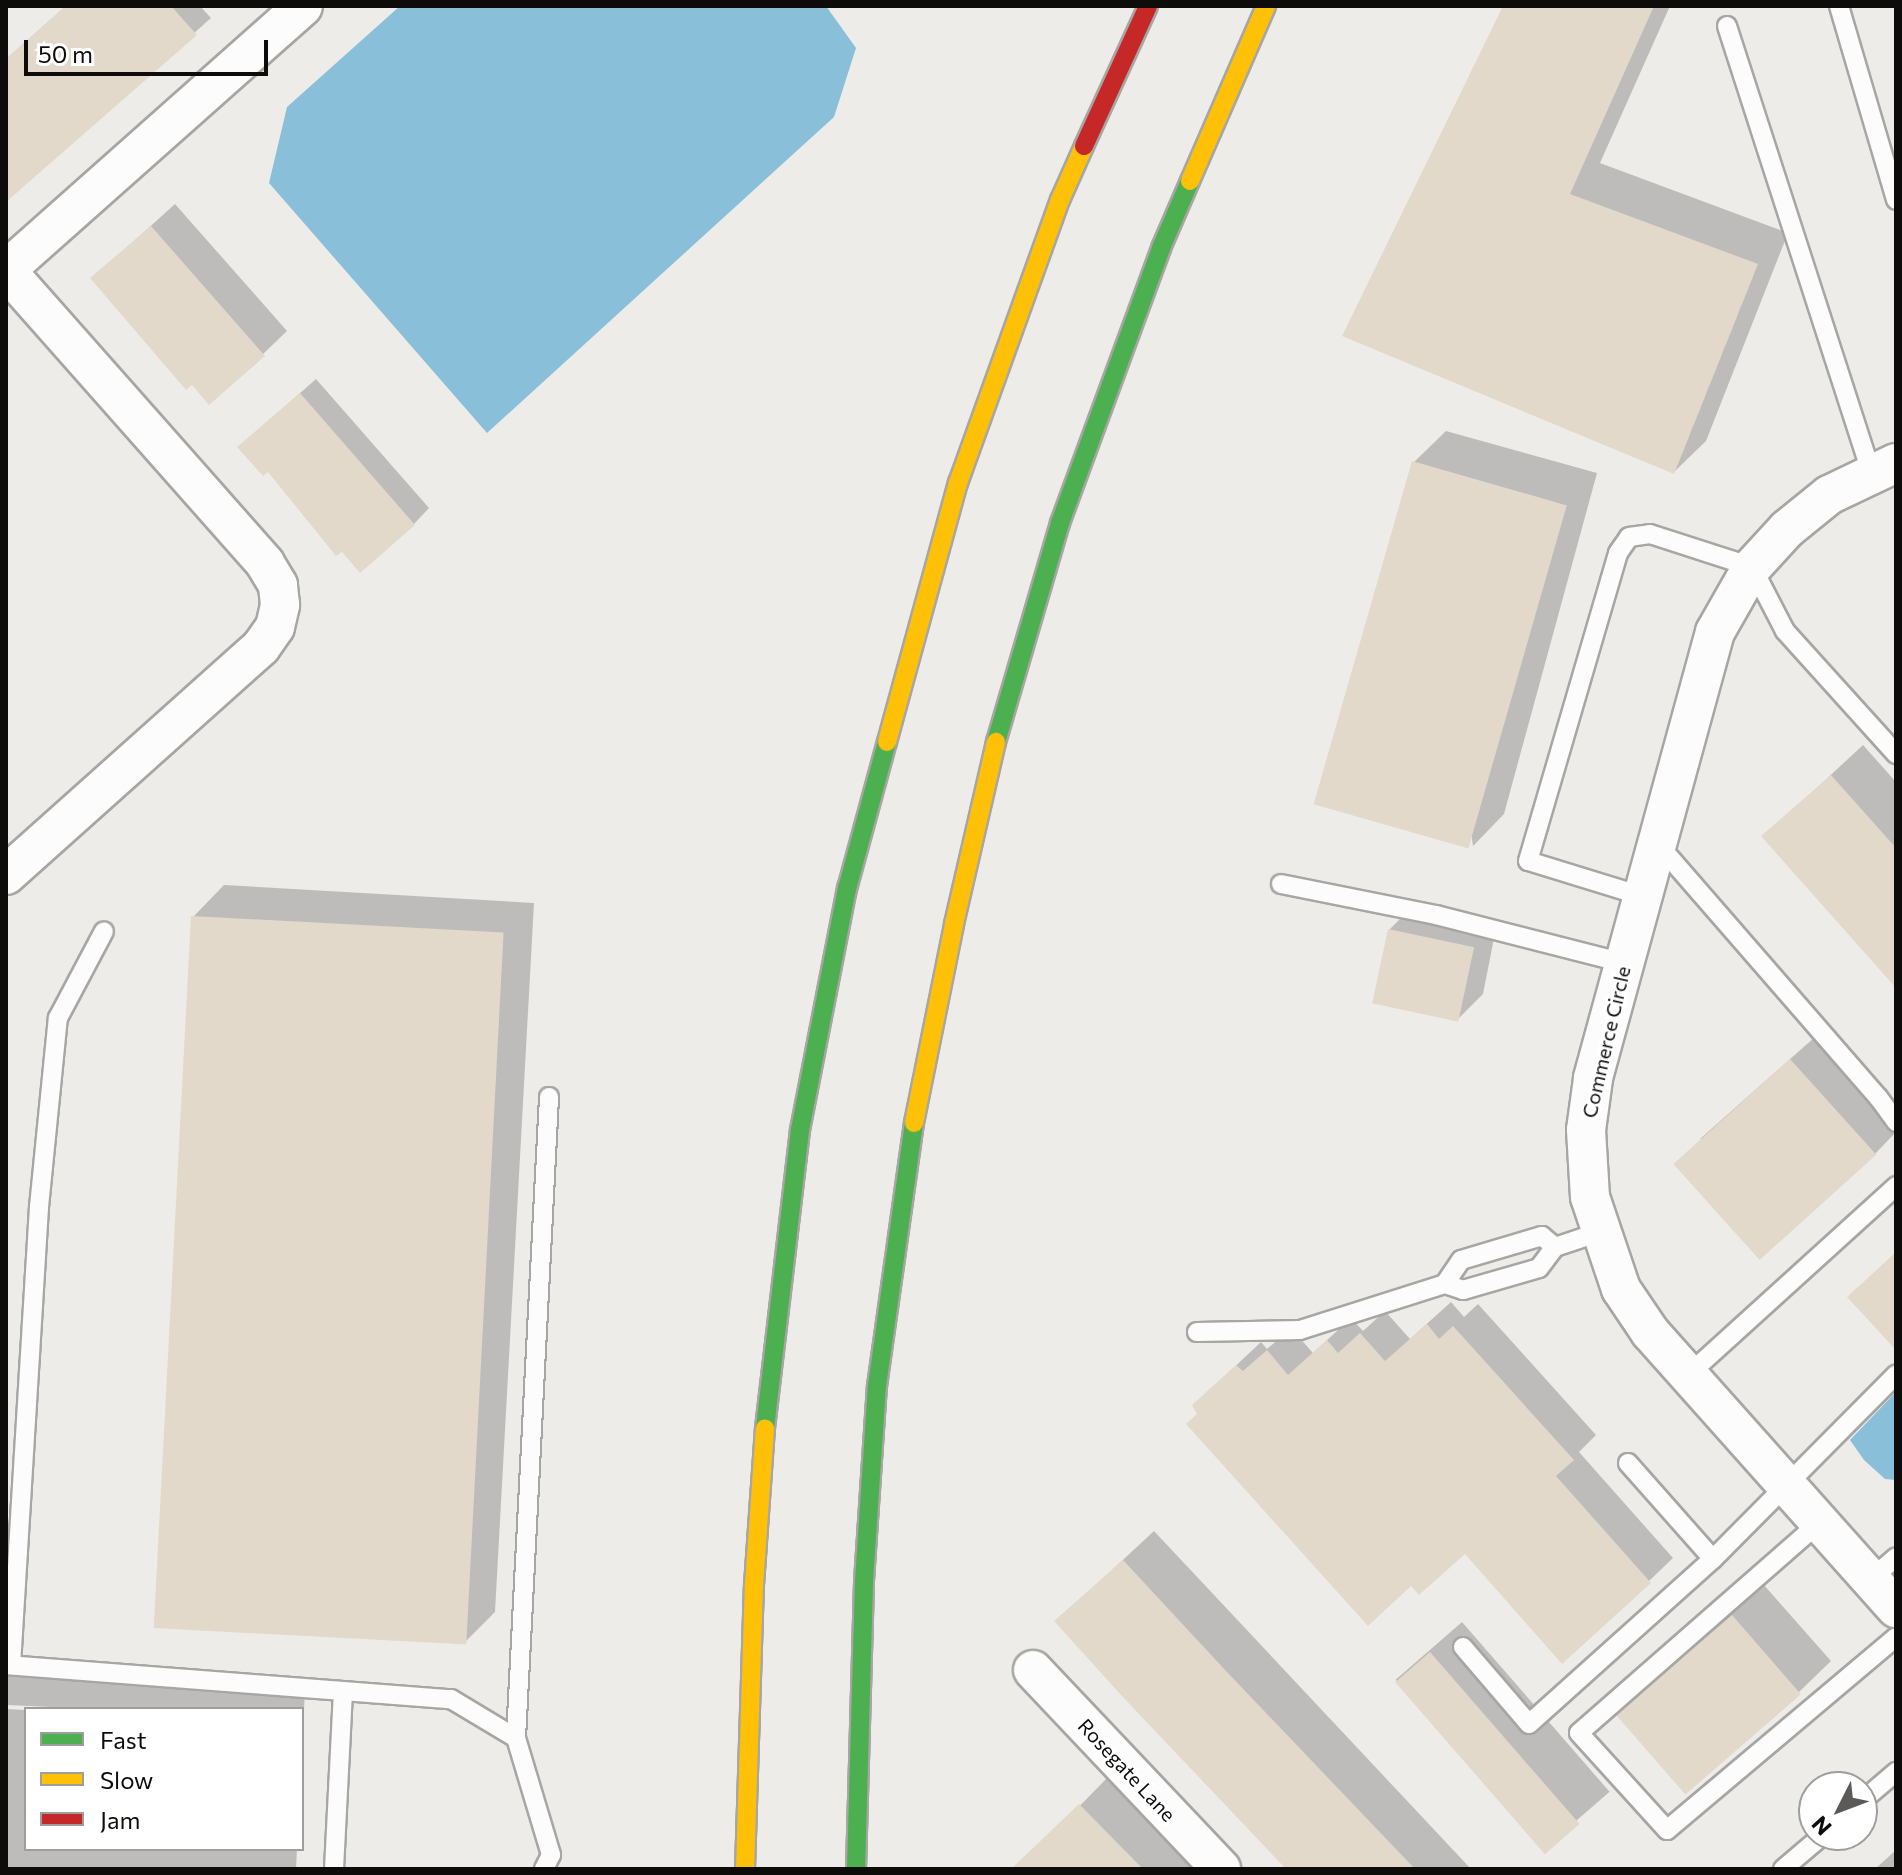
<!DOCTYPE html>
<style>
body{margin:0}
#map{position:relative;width:1902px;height:1875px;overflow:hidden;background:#eeece9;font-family:Commissioner,sans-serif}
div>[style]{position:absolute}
.water>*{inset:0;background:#89bfd9}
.shadow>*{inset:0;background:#0003;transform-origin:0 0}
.building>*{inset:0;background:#e2d9cb;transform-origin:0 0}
.roads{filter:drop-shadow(2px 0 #a7a6a4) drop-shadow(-2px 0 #a7a6a4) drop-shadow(0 2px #a7a6a4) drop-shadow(0 -2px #a7a6a4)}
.lane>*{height:18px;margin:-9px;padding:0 9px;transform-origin:9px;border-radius:9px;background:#fcfcfc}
.street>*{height:38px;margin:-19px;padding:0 19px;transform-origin:19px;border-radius:19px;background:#fcfcfc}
.fast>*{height:18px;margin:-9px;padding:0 9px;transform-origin:9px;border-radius:9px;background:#4caf50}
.slow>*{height:18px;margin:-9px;padding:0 9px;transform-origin:9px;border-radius:9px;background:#ffc107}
.jam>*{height:18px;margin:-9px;padding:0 9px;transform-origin:9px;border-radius:9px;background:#c62828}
span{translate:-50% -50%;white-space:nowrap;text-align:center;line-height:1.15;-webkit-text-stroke:7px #fff;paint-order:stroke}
.street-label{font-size:20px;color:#0d0c0a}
.frame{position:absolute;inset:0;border:8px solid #0d0c0a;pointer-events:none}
.legend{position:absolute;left:24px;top:1707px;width:280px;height:144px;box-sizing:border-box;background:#fff;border:2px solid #9e9e9d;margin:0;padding:10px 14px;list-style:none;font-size:24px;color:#0d0c0a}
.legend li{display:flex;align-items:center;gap:16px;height:40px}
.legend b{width:40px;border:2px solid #9e9e9d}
.north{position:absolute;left:1798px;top:1771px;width:80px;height:80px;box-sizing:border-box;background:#fff;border:2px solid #9e9e9d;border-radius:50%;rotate:228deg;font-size:22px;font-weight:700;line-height:32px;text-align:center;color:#0d0c0a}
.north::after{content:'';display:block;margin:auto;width:28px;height:36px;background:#5c5a58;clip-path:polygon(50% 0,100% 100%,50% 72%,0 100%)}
.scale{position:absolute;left:24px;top:40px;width:244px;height:36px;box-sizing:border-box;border:4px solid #0d0c0a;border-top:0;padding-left:10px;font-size:24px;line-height:28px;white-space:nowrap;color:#0d0c0a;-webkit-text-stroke:6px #fff;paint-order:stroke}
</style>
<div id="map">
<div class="water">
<div style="clip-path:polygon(400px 6px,826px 6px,856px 48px,834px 117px,487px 433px,269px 183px,287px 107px)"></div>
<div style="clip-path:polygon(1896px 1392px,1896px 1480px,1885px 1479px,1864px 1460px,1850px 1440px)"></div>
</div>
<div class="shadow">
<div style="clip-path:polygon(66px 6px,200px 6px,211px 18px,6px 201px,6px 59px)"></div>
<div style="clip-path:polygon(1506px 6px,1670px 6px,1600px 163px,1788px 233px,1706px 441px,1674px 472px,1345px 335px)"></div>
<div style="clip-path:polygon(175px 204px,287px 331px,263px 354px,93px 278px)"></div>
<div style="clip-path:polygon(316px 379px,429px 508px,414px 524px,268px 469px,256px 432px)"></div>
<div style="clip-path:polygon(1446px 431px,1597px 473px,1504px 814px,1473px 846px,1414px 462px)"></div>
<div style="clip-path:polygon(1863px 745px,1896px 782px,1896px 986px,1764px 837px)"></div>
<div style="clip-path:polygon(224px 885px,534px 903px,495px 1612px,463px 1644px,193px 917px)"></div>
<div style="clip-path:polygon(1413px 906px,1497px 923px,1483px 994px,1459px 1018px,1389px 930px)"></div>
<div style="clip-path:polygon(1815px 1037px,1896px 1128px,1896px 1132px,1875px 1154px,1700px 1139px)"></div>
<div style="clip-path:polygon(1451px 1302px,1464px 1317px,1478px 1304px,1596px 1435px,1579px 1452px,1673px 1558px,1649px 1581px,1466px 1551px,1199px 1414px,1194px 1405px,1261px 1342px,1267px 1349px,1291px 1328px,1313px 1353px,1351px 1318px,1363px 1331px,1385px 1311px,1410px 1339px)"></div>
<div style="clip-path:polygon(1154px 1531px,1471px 1869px,1290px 1869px,1056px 1622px)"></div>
<div style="clip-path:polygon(1764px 1585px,1831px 1661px,1799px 1692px,1620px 1716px)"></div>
<div style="left:1462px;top:1622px;width:225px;height:88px;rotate:49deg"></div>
<div style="clip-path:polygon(6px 1674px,305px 1689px,302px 1753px,302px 1709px,96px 1709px,6px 1705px)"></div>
<div style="clip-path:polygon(6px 1709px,26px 1710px,26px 1849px,297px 1849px,296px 1869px,6px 1869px)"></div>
<div style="clip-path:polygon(1108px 1777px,1204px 1869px,1018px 1869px)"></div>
<div style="clip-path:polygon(1896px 1850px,1896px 1869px,1875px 1869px)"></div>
</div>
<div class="building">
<div style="clip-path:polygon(66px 6px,171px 6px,197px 35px,6px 202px,6px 59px)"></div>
<div style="clip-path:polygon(1503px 6px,1654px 6px,1570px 194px,1758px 264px,1674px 474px,1342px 336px)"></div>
<div style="clip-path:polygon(151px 226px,265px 356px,209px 405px,192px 385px,186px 390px,90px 278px)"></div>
<div style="clip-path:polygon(300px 393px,415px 525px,360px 573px,342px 552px,336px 556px,268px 472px,263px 476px,237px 447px)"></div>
<div style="left:1412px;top:461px;width:161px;height:357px;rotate:16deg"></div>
<div style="clip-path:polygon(1831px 775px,1896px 848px,1896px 988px,1761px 836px)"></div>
<div style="left:191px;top:916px;width:313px;height:713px;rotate:3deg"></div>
<div style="left:1388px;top:929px;width:88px;height:76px;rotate:12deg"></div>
<div style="left:1790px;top:1059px;width:129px;height:157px;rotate:48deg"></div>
<div style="clip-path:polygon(1896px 1252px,1896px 1350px,1847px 1297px)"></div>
<div style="clip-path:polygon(1427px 1324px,1439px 1339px,1453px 1326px,1574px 1460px,1556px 1476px,1651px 1583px,1562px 1664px,1465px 1554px,1419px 1595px,1411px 1586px,1368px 1626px,1186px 1424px,1197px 1414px,1192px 1405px,1236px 1365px,1243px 1371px,1267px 1350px,1288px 1375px,1327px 1340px,1338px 1353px,1360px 1333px,1385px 1361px)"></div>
<div style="clip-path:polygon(1123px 1560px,1226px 1671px,1415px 1869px,1286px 1869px,1121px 1695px,1054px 1621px)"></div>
<div style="left:1732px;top:1615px;width:105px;height:153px;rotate:49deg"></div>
<div style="left:1430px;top:1652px;width:228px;height:46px;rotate:49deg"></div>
<div style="clip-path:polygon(1079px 1804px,1143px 1869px,1011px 1869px)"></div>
</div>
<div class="roads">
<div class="lane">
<div style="left:1839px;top:6px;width:202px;rotate:73.6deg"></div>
<div style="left:1727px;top:26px;width:470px;rotate:72.1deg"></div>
<div style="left:1657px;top:843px;width:337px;rotate:49deg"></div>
<div style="left:1878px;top:1097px;width:31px;rotate:54deg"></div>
<div style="left:1281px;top:884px;width:158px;rotate:11.3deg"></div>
<div style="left:1436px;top:915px;width:194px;rotate:14.3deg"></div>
<div style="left:1642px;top:896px;width:119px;rotate:-162.9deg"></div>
<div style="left:1528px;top:861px;width:321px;rotate:-73.7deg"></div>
<div style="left:1618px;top:553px;width:19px;rotate:-55deg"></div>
<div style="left:1629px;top:537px;width:21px;rotate:-8deg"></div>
<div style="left:1650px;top:534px;width:107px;rotate:17.9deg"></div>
<div style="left:1752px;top:567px;width:72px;rotate:62.7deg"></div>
<div style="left:1785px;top:631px;width:166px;rotate:47.9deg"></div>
<div style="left:1555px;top:1247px;width:17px;rotate:-140deg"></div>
<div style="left:1542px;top:1236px;width:84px;rotate:163.5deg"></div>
<div style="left:1461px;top:1260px;width:29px;rotate:124deg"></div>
<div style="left:1445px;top:1284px;width:19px;rotate:18deg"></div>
<div style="left:1463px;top:1290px;width:79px;rotate:-16.1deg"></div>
<div style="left:1539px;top:1268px;width:26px;rotate:-53deg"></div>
<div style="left:1555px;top:1247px;width:47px;rotate:-18.4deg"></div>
<div style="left:1197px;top:1332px;width:103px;rotate:-1.1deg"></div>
<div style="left:1300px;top:1330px;width:152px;rotate:-17.6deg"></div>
<div style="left:1689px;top:1374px;width:280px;rotate:-42.2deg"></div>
<div style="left:1628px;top:1463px;width:128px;rotate:48.5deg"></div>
<div style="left:1820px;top:1522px;width:320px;rotate:138.8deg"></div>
<div style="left:1579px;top:1733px;width:131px;rotate:47.8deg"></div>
<div style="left:1667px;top:1830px;width:299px;rotate:-40.1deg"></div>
<div style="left:1871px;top:1579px;width:33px;rotate:-41deg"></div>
<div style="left:1463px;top:1647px;width:101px;rotate:49.4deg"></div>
<div style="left:1529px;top:1724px;width:247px;rotate:-41.9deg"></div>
<div style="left:1713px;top:1559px;width:260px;rotate:-45.2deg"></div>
<div style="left:6px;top:1665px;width:446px;rotate:4.4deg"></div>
<div style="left:451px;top:1699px;width:76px;rotate:31deg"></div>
<div style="left:516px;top:1738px;width:122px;rotate:73.3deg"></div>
<div style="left:551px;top:1855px;width:16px;rotate:117deg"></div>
<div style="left:11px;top:1665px;width:459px;rotate:-86.5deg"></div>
<div style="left:39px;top:1207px;width:190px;rotate:-84.3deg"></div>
<div style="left:58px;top:1018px;width:98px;rotate:-62.1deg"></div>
<div style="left:516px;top:1738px;width:642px;rotate:-87.05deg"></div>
<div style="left:1862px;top:1801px;width:45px;rotate:-40.5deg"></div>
<div style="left:334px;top:1869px;width:178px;rotate:-87.1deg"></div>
<div style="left:1783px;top:1869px;width:52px;rotate:-40.4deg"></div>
</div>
<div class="street">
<div style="left:1896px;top:463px;width:74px;rotate:154.5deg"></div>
<div style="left:1829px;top:495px;width:54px;rotate:141deg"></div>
<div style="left:1787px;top:529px;width:52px;rotate:132.6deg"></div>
<div style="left:1752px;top:567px;width:75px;rotate:119.6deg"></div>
<div style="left:1715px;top:632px;width:463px;rotate:105.3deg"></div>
<div style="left:1593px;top:1079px;width:51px;rotate:97.8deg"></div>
<div style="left:1586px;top:1130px;width:67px;rotate:86.6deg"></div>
<div style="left:1590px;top:1197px;width:97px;rotate:71.4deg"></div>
<div style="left:1621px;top:1289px;width:52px;rotate:56deg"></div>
<div style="left:1650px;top:1332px;width:370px;rotate:48.3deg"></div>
<div style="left:6px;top:875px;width:342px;rotate:-41.8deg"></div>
<div style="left:261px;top:647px;width:24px;rotate:-55deg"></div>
<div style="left:275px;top:627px;width:23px;rotate:-77deg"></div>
<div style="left:280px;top:605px;width:20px;rotate:-96deg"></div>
<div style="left:278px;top:585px;width:26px;rotate:-121deg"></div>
<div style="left:265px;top:563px;width:391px;rotate:-131.5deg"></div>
<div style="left:6px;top:270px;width:397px;rotate:-41.6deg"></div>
<div style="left:1033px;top:1670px;width:274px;rotate:46.6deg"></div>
</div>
<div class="fast">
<div style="left:996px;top:742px;width:228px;rotate:-73.7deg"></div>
<div style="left:1060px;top:523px;width:293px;rotate:-69.8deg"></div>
<div style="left:1161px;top:248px;width:73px;rotate:-66.6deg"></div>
<div style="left:765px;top:1428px;width:300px;rotate:-83.3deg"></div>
<div style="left:800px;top:1130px;width:246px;rotate:-79deg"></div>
<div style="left:847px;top:889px;width:152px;rotate:-74.8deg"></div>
<div style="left:856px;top:1869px;width:288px;rotate:-88.4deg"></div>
<div style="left:864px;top:1581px;width:195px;rotate:-86.2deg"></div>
<div style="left:877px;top:1386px;width:266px;rotate:-82deg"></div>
</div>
<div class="slow">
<div style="left:1190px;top:181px;width:191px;rotate:-66.5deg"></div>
<div style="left:887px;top:742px;width:269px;rotate:-74.7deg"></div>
<div style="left:958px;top:483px;width:301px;rotate:-70.2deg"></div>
<div style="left:1060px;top:200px;width:59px;rotate:-66deg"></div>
<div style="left:914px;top:1123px;width:203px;rotate:-78.6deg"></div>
<div style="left:954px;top:924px;width:187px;rotate:-77deg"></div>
<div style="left:745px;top:1869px;width:284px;rotate:-88.2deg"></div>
<div style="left:754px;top:1585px;width:157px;rotate:-86deg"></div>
</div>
<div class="jam">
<div style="left:1084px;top:146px;width:154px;rotate:-65.4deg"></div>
</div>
</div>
<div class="street-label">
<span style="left:1606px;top:1042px;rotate:-77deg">Commerce Circle</span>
<span style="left:1127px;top:1770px;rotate:47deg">Rosegate Lane</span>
</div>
<div class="frame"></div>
<ul class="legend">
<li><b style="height:10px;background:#4caf50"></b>Fast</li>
<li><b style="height:10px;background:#ffc107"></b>Slow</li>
<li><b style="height:10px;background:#c62828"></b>Jam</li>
</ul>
<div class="north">N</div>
<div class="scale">50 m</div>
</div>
